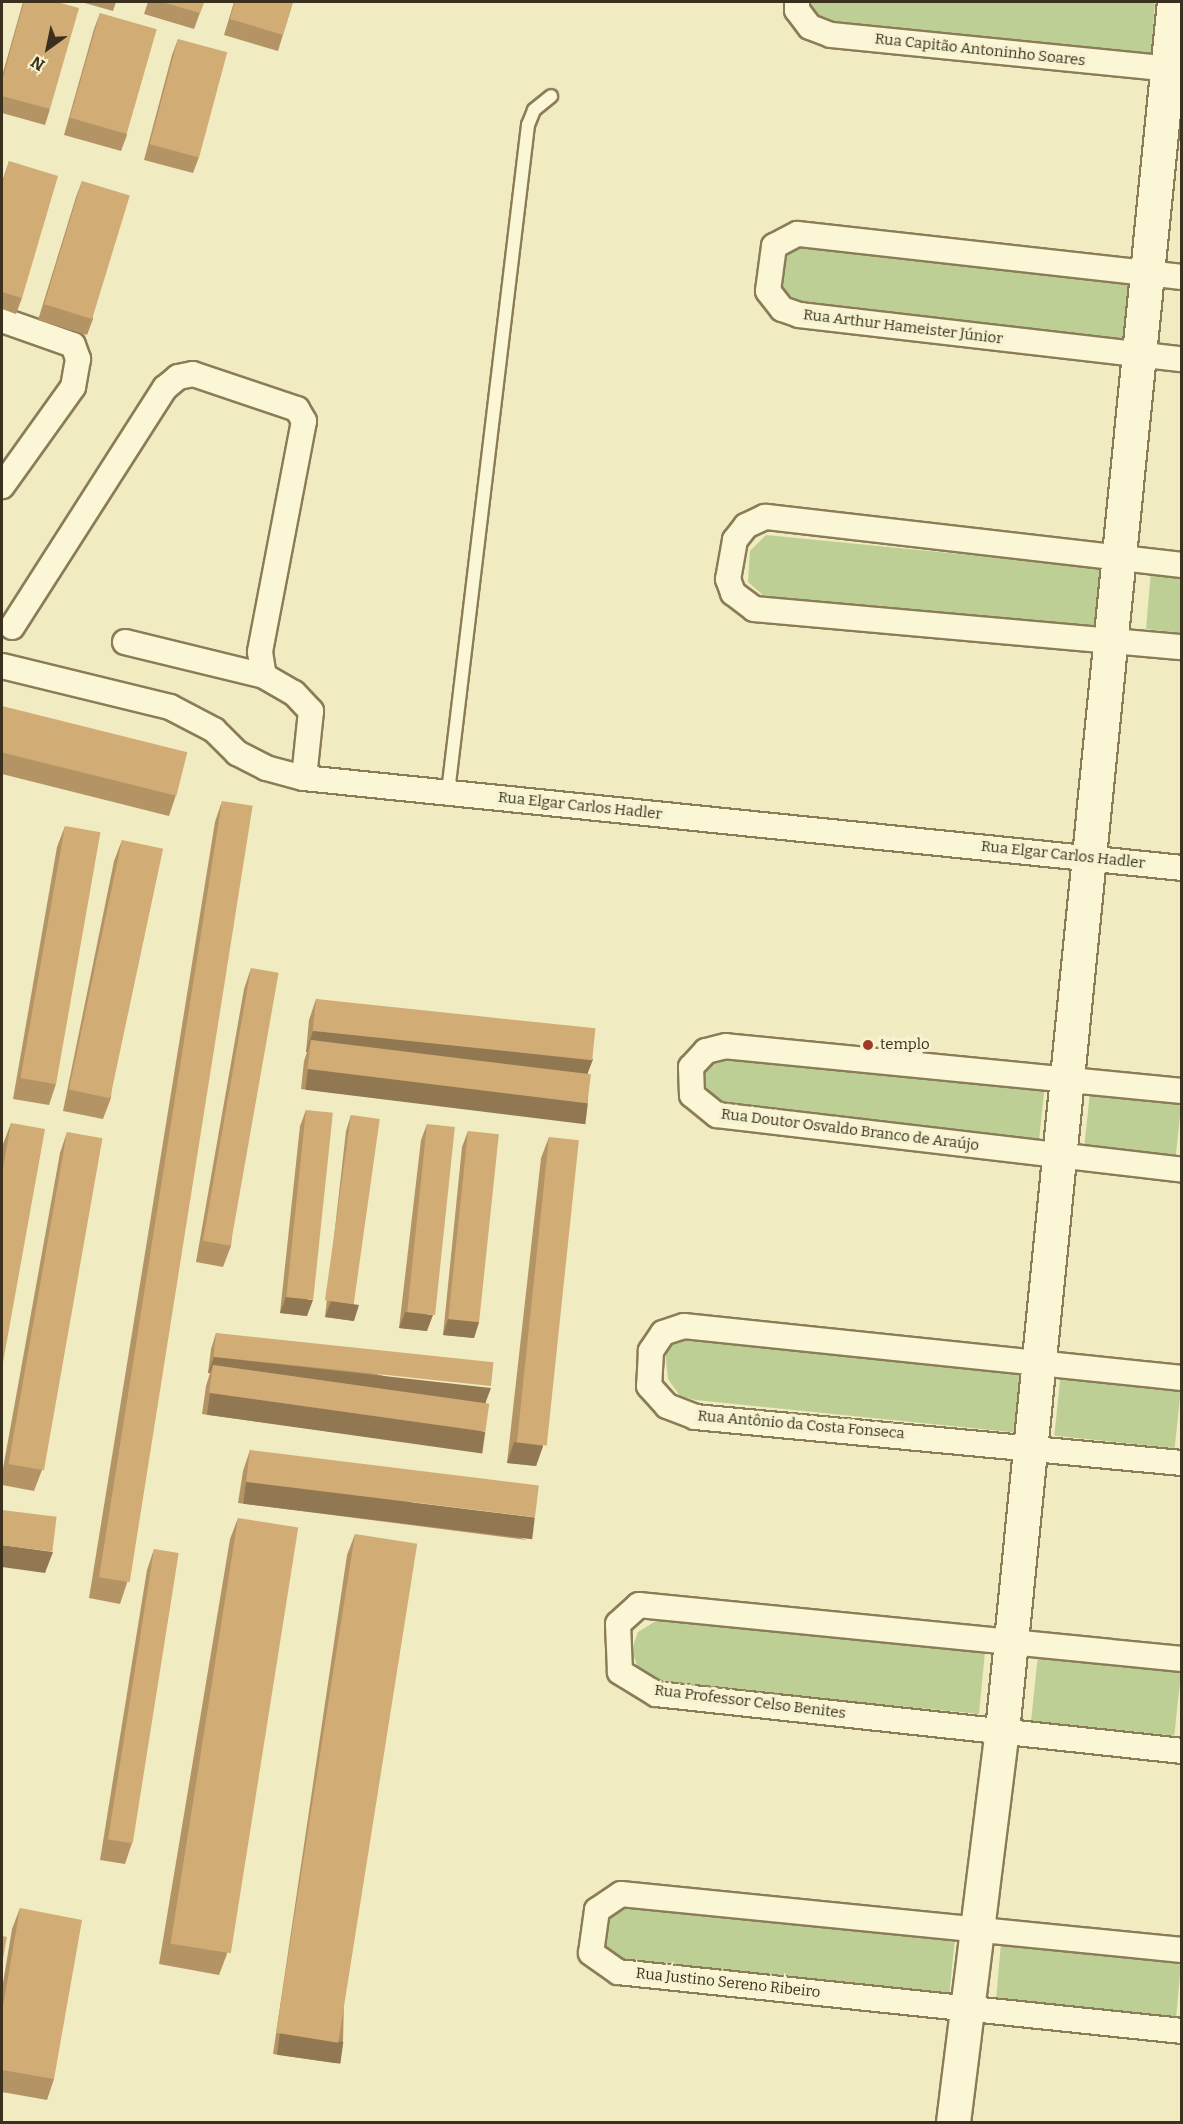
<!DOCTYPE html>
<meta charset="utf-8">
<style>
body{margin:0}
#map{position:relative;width:1183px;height:2124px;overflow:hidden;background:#f0ebc1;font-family:Bitter,serif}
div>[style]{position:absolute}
.green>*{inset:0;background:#bdcf94;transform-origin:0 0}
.roads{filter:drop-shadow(2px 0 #8b7c58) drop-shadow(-2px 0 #8b7c58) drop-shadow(0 2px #8b7c58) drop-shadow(0 -2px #8b7c58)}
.lane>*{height:12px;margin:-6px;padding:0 6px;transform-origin:6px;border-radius:6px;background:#fbf6d5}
.street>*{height:24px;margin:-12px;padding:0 12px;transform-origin:12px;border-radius:12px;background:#fbf6d5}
.secondary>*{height:33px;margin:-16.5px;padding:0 16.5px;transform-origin:16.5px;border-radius:16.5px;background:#fbf6d5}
.wall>*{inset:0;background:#b49465}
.shaded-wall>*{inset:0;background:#927852;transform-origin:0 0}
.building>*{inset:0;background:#d1ac75;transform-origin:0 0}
.dots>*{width:16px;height:16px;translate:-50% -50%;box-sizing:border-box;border:3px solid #f7f3d1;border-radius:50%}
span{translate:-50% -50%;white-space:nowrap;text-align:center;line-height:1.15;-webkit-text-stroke:6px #f7f3d1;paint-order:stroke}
.street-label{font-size:15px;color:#3a301d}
.poi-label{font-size:15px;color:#3a301d}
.left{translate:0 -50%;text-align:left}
.frame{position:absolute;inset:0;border:3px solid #3a301d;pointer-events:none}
.north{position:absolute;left:18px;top:18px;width:60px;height:60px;-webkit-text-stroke:4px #f7f3d1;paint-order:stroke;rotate:213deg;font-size:16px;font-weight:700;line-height:24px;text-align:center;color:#3a301d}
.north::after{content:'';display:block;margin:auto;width:21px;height:27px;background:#3a301d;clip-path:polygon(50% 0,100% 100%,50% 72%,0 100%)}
</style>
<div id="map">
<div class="green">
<div style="clip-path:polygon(806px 2px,1155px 2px,1151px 54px,821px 24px)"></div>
<div style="clip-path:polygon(794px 247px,1132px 278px,1126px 339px,794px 309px,778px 294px,779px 263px)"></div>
<div style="clip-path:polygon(766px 535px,1103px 568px,1097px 629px,764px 596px,748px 582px,750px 551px)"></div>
<div style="clip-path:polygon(1151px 571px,1181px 575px,1181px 633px,1146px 629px)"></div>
<div style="clip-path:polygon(730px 1053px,1045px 1084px,1039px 1140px,721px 1109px,700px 1091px,697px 1070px,709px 1058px)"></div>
<div style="left:1090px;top:1092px;width:92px;height:60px;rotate:6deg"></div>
<div style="clip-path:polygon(690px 1334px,1027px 1367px,1021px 1433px,696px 1400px,680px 1396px,668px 1379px,665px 1350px)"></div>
<div style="left:1061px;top:1372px;width:121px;height:64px;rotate:6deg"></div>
<div style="clip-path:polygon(659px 1619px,985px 1651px,979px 1714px,657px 1682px,638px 1669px,632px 1649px,638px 1632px)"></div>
<div style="left:1038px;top:1655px;width:144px;height:66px;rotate:6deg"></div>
<div style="clip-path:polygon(628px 1903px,955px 1938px,949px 1997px,622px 1962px,606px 1947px,608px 1914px)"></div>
<div style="left:1001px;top:1943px;width:181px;height:62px;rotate:5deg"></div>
</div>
<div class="roads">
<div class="lane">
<div style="left:448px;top:792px;width:672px;rotate:-83.16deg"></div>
<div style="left:528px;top:125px;width:16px;rotate:-68deg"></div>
<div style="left:534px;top:110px;width:22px;rotate:-39deg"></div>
</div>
<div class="street">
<div style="left:797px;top:2px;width:8px;rotate:90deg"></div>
<div style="left:797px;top:10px;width:21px;rotate:53deg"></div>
<div style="left:810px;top:27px;width:22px;rotate:21deg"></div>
<div style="left:831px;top:35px;width:353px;rotate:5.7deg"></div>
<div style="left:1182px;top:277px;width:387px;rotate:-173.6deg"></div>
<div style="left:797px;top:234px;width:26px;rotate:152deg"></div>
<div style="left:774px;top:246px;width:45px;rotate:97.6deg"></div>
<div style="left:768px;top:291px;width:23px;rotate:52deg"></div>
<div style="left:782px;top:309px;width:18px;rotate:19deg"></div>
<div style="left:799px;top:315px;width:386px;rotate:6.6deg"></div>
<div style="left:2px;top:320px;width:75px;rotate:19.4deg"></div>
<div style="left:73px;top:345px;width:15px;rotate:70deg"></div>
<div style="left:78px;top:359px;width:28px;rotate:100deg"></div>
<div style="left:73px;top:387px;width:122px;rotate:125.6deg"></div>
<div style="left:1182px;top:565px;width:420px;rotate:-173.4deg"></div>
<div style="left:765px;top:517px;width:21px;rotate:155deg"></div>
<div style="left:746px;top:526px;width:18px;rotate:128deg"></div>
<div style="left:735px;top:540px;width:40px;rotate:100deg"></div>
<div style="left:728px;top:579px;width:15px;rotate:70deg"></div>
<div style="left:733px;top:593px;width:26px;rotate:37deg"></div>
<div style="left:754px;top:609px;width:430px;rotate:5.1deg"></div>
<div style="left:12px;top:627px;width:284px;rotate:-57.4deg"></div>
<div style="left:165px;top:388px;width:17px;rotate:-40deg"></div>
<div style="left:178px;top:377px;width:15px;rotate:-11deg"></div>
<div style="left:193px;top:374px;width:110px;rotate:18.6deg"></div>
<div style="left:297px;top:409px;width:14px;rotate:60deg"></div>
<div style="left:304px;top:421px;width:235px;rotate:100.8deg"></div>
<div style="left:260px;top:652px;width:24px;rotate:81deg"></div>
<div style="left:264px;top:676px;width:34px;rotate:30deg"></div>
<div style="left:294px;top:693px;width:25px;rotate:47deg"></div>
<div style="left:311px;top:711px;width:67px;rotate:96deg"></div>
<div style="left:125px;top:642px;width:143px;rotate:13.7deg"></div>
<div style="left:2px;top:666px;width:173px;rotate:13.7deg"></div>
<div style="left:170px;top:707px;width:50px;rotate:27.6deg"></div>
<div style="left:214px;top:730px;width:33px;rotate:45deg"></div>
<div style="left:237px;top:753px;width:33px;rotate:27deg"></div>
<div style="left:266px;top:768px;width:39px;rotate:15deg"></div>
<div style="left:304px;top:778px;width:883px;rotate:5.85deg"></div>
<div style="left:1182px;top:1091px;width:458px;rotate:-174.4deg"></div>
<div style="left:726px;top:1046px;width:21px;rotate:166deg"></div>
<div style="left:706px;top:1051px;width:22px;rotate:133deg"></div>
<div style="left:691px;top:1067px;width:28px;rotate:88deg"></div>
<div style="left:692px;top:1095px;width:32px;rotate:39deg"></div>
<div style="left:717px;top:1115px;width:468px;rotate:6.7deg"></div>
<div style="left:1182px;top:1378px;width:501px;rotate:-174.04deg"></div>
<div style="left:684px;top:1326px;width:22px;rotate:162deg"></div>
<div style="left:663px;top:1333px;width:22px;rotate:124deg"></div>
<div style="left:651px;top:1351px;width:35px;rotate:93deg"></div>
<div style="left:649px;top:1386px;width:27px;rotate:48deg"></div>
<div style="left:667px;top:1406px;width:30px;rotate:21deg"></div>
<div style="left:695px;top:1417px;width:489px;rotate:5.4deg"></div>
<div style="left:1182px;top:1659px;width:546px;rotate:-174.32deg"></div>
<div style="left:639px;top:1605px;width:28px;rotate:138deg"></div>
<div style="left:618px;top:1624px;width:48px;rotate:87.6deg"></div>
<div style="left:620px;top:1672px;width:42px;rotate:31.4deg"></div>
<div style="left:656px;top:1694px;width:529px;rotate:6.18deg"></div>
<div style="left:1182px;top:1950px;width:564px;rotate:-174.3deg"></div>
<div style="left:621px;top:1894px;width:29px;rotate:146deg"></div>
<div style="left:597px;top:1910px;width:43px;rotate:97.9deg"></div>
<div style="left:591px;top:1953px;width:33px;rotate:35deg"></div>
<div style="left:618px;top:1972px;width:567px;rotate:5.97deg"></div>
</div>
<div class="secondary">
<div style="left:953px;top:2122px;width:394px;rotate:-82.9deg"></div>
<div style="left:1002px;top:1731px;width:1738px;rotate:-84.32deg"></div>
</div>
</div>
<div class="wall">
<div style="clip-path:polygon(23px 2px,57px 2px,50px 109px,45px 125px,2px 113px,2px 76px)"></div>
<div style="clip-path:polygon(81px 2px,116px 2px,113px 11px)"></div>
<div style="clip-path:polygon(148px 2px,204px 2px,194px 29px,144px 14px)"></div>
<div style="clip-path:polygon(234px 2px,293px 2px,278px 51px,224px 35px)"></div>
<div style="clip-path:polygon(100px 13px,127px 135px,121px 151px,64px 135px,94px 29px)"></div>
<div style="clip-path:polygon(178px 39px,199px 157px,193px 173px,144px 160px,172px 55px)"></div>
<div style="clip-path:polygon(9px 161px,22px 298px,16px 314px,2px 309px,2px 182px)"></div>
<div style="clip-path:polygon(82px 181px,93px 319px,87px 335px,38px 320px,76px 197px)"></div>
<div style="clip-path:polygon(2px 706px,176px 795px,169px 816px,2px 774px)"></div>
<div style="clip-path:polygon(222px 801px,127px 1583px,120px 1604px,89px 1598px,215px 822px)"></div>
<div style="clip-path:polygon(65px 826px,56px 1084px,49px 1105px,13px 1099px,57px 847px)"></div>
<div style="clip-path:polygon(122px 840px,111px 1098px,103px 1119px,63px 1111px,114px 861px)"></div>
<div style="clip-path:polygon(251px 968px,231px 1246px,223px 1267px,196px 1262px,244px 989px)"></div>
<div style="clip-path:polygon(316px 999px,593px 1059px,588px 1072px,588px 1101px,581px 1122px,301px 1089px,304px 1061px,307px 1052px,306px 1052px,309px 1020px)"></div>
<div style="clip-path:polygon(306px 1110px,307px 1316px,280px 1313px,300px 1126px)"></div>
<div style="clip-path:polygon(351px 1115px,354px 1321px,325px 1317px,346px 1131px)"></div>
<div style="clip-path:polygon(11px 1123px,2px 1368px,2px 1154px,3px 1144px)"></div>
<div style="clip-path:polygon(427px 1124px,427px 1331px,399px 1328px,421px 1140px)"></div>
<div style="clip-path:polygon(468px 1131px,479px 1322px,474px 1338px,443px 1335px,462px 1147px)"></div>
<div style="clip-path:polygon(67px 1132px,42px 1470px,34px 1491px,2px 1485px,2px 1474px,60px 1153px)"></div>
<div style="clip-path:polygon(549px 1137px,543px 1446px,536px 1466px,507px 1463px,541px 1158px)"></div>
<div style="clip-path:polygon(216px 1333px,486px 1402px,478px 1452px,202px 1414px,206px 1386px,210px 1373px,208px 1373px,211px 1349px)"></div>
<div style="clip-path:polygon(250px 1450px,527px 1540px,238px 1503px,243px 1471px)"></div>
<div style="clip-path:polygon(238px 1518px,227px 1954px,219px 1975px,159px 1964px,230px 1539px)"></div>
<div style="clip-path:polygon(355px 1534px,343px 2042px,335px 2063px,273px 2054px,347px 1555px)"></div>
<div style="clip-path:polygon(154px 1549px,132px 1843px,125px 1864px,100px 1860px,147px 1570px)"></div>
<div style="clip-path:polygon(20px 1908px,54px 2079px,47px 2100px,2px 2092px,2px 1989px,12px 1929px)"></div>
</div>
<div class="shaded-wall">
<div style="clip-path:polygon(313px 1031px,593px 1059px,585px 1080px,311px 1040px,307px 1052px,306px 1052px)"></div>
<div style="left:308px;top:1069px;width:282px;height:21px;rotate:7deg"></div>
<div style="clip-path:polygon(286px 1297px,313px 1300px,307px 1316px,280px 1313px)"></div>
<div style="clip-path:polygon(331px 1301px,359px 1305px,354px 1321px,325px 1317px)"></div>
<div style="clip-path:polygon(405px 1312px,433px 1315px,427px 1331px,399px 1328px)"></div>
<div style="clip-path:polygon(448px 1319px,479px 1322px,474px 1338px,443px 1335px)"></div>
<div style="clip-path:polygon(214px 1357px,491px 1388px,485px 1404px,213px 1365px,210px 1373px,208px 1373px)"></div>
<div style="left:210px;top:1393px;width:278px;height:22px;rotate:8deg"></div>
<div style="clip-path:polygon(514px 1442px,543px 1446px,536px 1466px,507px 1463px)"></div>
<div style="left:246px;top:1482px;width:291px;height:22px;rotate:7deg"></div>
<div style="clip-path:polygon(2px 1545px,53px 1552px,45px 1573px,2px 1567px)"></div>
<div style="left:280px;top:2033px;width:64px;height:22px;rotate:8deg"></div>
</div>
<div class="building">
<div style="clip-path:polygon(24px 2px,57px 2px,79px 8px,50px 109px,2px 96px,2px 81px)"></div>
<div style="clip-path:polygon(162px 2px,204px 2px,200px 13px)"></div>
<div style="clip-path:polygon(235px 2px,293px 2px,283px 35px,230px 19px)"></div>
<div style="left:100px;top:13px;width:59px;height:109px;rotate:16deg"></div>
<div style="left:178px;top:39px;width:51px;height:109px;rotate:15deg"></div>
<div style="clip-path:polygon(9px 161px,58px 176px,22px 298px,2px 292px,2px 185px)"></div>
<div style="left:82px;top:181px;width:50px;height:129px;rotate:17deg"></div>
<div style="left:2px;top:706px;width:191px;height:45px;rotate:14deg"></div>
<div style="left:222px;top:801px;width:31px;height:786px;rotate:9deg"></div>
<div style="left:65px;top:826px;width:36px;height:256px;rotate:10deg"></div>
<div style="left:122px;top:840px;width:42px;height:255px;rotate:12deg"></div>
<div style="left:251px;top:968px;width:28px;height:277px;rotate:10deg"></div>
<div style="left:316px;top:999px;width:281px;height:32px;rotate:6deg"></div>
<div style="left:311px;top:1040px;width:282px;height:29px;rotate:7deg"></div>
<div style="left:306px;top:1110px;width:27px;height:188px;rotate:6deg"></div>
<div style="left:351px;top:1115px;width:29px;height:187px;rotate:8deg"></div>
<div style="clip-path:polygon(11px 1123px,45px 1129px,2px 1368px,2px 1174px)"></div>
<div style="left:427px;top:1124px;width:28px;height:189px;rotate:6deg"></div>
<div style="left:468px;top:1131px;width:31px;height:189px;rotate:6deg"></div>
<div style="left:67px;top:1132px;width:36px;height:337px;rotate:10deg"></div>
<div style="left:549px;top:1137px;width:30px;height:307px;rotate:6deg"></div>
<div style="left:216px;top:1333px;width:279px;height:24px;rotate:6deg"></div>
<div style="left:213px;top:1365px;width:279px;height:28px;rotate:8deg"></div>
<div style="left:250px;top:1450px;width:291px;height:32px;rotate:7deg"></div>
<div style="left:2px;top:1510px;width:55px;height:35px;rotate:7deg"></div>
<div style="left:238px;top:1518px;width:61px;height:431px;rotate:9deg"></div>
<div style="left:355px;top:1534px;width:63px;height:505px;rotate:9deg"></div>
<div style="left:154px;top:1549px;width:25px;height:294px;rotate:9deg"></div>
<div style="clip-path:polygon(20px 1908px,82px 1920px,54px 2079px,2px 2070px,2px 2012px)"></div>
<div style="clip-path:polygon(2px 1936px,7px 1937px,2px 1964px)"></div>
</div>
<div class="dots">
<div style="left:868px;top:1045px;background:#9d3a24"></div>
</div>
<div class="street-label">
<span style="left:980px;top:50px;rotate:6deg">Rua Capitão Antoninho Soares</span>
<span style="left:903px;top:327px;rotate:7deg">Rua Arthur Hameister Júnior</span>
<span style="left:580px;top:806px;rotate:6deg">Rua Elgar Carlos Hadler</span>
<span style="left:1063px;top:855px;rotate:6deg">Rua Elgar Carlos Hadler</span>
<span style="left:850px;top:1130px;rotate:7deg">Rua Doutor Osvaldo Branco de Araújo</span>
<span style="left:801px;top:1425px;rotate:5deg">Rua Antônio da Costa Fonseca</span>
<span style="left:750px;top:1702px;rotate:7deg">Rua Professor Celso Benites</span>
<span style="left:728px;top:1983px;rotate:6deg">Rua Justino Sereno Ribeiro</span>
</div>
<div class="poi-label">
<span class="left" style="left:880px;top:1045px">templo</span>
</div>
<div class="frame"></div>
<div class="north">N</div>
</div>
